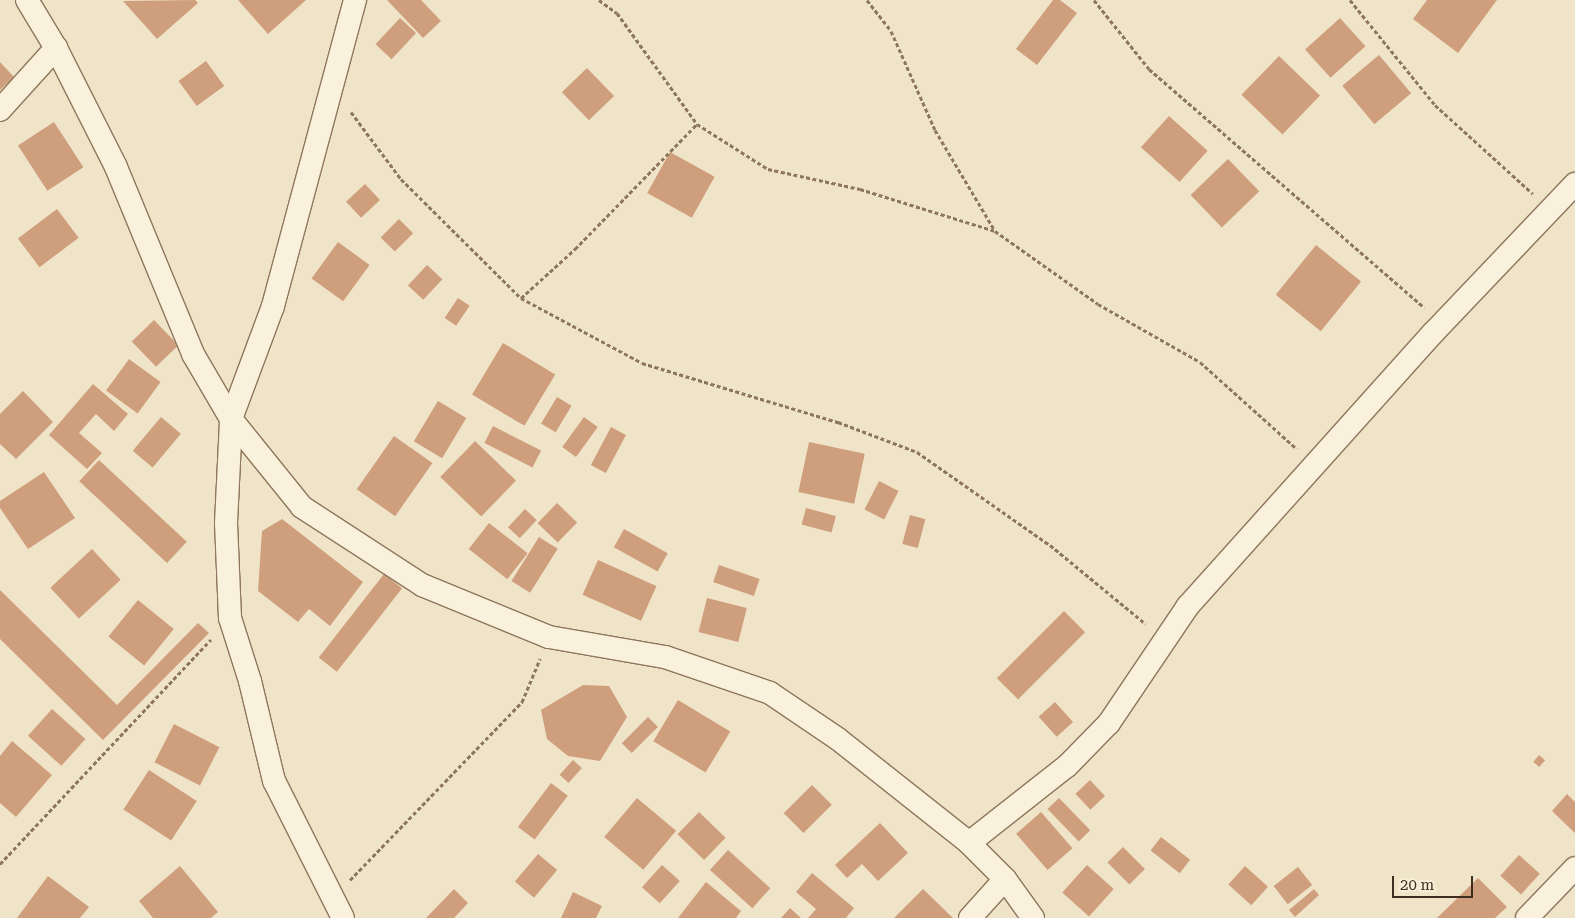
<!DOCTYPE html>
<style>
body{margin:0}
#map{position:relative;width:1575px;height:918px;overflow:hidden;background:#f0e4c8;font-family:"Roboto Serif",serif}
div>[style]{position:absolute}
.building>*{inset:0;background:#cf9f7d;transform-origin:0 0}
.path>*{height:3px;margin-top:-1.5px;transform-origin:0;background:repeating-linear-gradient(90deg,#8d765c 0 4px,transparent 0 6.5px)}
.roads{filter:drop-shadow(1px 0 #8d765c) drop-shadow(-1px 0 #8d765c) drop-shadow(0 1px #8d765c) drop-shadow(0 -1px #8d765c)}
.street>*{height:22px;margin:-11px;padding:0 11px;transform-origin:11px;border-radius:11px;background:#faf1dc}
span{translate:-50% -50%;white-space:nowrap;text-align:center;line-height:1.15;-webkit-text-stroke:4px #f7eed8;paint-order:stroke}
.scale{position:absolute;left:1392px;top:876px;width:81px;height:22px;box-sizing:border-box;border:2px solid #3d2e20;border-top:0;padding-left:6px;font-size:15px;line-height:18px;white-space:nowrap;color:#3d2e20;-webkit-text-stroke:4px #f7eed8;paint-order:stroke}
</style>
<div id="map">
<div class="building">
<div style="clip-path:polygon(195px 0,198px 3px,157px 39px,123px 1px)"></div>
<div style="clip-path:polygon(238px 0,306px 0,268px 34px)"></div>
<div style="clip-path:polygon(387px 0,421px 0,441px 21px,423px 38px)"></div>
<div style="clip-path:polygon(1053px 0,1060px 0,1077px 13px,1037px 65px,1016px 49px)"></div>
<div style="clip-path:polygon(1427px 0,1497px 0,1458px 53px,1413px 19px)"></div>
<div style="left:400px;top:18px;width:22px;height:36px;rotate:43deg"></div>
<div style="left:1340px;top:18px;width:38px;height:47px;rotate:48deg"></div>
<div style="left:1379px;top:55px;width:50px;height:48px;rotate:50deg"></div>
<div style="left:1279px;top:56px;width:57px;height:54px;rotate:44deg"></div>
<div style="left:206px;top:61px;width:31px;height:34px;rotate:54deg"></div>
<div style="clip-path:polygon(0 62px,14px 77px,0 90px)"></div>
<div style="left:587px;top:68px;width:39px;height:35px;rotate:46deg"></div>
<div style="left:1169px;top:116px;width:52px;height:42px;rotate:42deg"></div>
<div style="left:54px;top:122px;width:54px;height:43px;rotate:57deg"></div>
<div style="left:670px;top:152px;width:51px;height:47px;rotate:29deg"></div>
<div style="left:1228px;top:159px;width:45px;height:52px;rotate:46deg"></div>
<div style="left:365px;top:184px;width:22px;height:26px;rotate:47deg"></div>
<div style="left:57px;top:209px;width:36px;height:49px;rotate:53deg"></div>
<div style="left:399px;top:219px;width:20px;height:26px;rotate:45deg"></div>
<div style="left:338px;top:242px;width:39px;height:45px;rotate:36deg"></div>
<div style="left:1316px;top:245px;width:58px;height:64px;rotate:39deg"></div>
<div style="left:427px;top:265px;width:21px;height:28px;rotate:43deg"></div>
<div style="left:458px;top:298px;width:14px;height:24px;rotate:34deg"></div>
<div style="left:154px;top:320px;width:35px;height:31px;rotate:46deg"></div>
<div style="left:503px;top:343px;width:61px;height:60px;rotate:31deg"></div>
<div style="left:129px;top:359px;width:39px;height:39px;rotate:36deg"></div>
<div style="clip-path:polygon(93px 384px,128px 414px,114px 431px,96px 414px,79px 433px,102px 453px,87px 469px,49px 435px)"></div>
<div style="clip-path:polygon(23px 391px,53px 422px,16px 459px,0 444px,0 414px)"></div>
<div style="left:557px;top:397px;width:17px;height:31px;rotate:31deg"></div>
<div style="left:438px;top:401px;width:33px;height:47px;rotate:31deg"></div>
<div style="left:161px;top:417px;width:26px;height:44px;rotate:40deg"></div>
<div style="left:584px;top:417px;width:17px;height:37px;rotate:36deg"></div>
<div style="left:493px;top:426px;width:54px;height:19px;rotate:27deg"></div>
<div style="left:611px;top:427px;width:17px;height:43px;rotate:28deg"></div>
<div style="left:394px;top:436px;width:47px;height:65px;rotate:35deg"></div>
<div style="left:475px;top:441px;width:57px;height:50px;rotate:44deg"></div>
<div style="left:809px;top:442px;width:57px;height:51px;rotate:12deg"></div>
<div style="left:99px;top:460px;width:120px;height:29px;rotate:43deg"></div>
<div style="clip-path:polygon(44px 472px,75px 518px,28px 549px,0 508px,0 501px)"></div>
<div style="left:879px;top:481px;width:22px;height:32px;rotate:27deg"></div>
<div style="left:557px;top:503px;width:28px;height:28px;rotate:44deg"></div>
<div style="left:806px;top:508px;width:31px;height:17px;rotate:15deg"></div>
<div style="left:525px;top:509px;width:16px;height:25px;rotate:43deg"></div>
<div style="left:910px;top:515px;width:16px;height:30px;rotate:15deg"></div>
<div style="clip-path:polygon(282px 519px,363px 582px,330px 626px,309px 609px,298px 622px,258px 591px,262px 531px)"></div>
<div style="left:489px;top:523px;width:49px;height:33px;rotate:38deg"></div>
<div style="left:624px;top:529px;width:50px;height:21px;rotate:29deg"></div>
<div style="left:539px;top:537px;width:22px;height:52px;rotate:32deg"></div>
<div style="left:92px;top:549px;width:42px;height:57px;rotate:47deg"></div>
<div style="left:598px;top:560px;width:64px;height:38px;rotate:24deg"></div>
<div style="left:719px;top:565px;width:43px;height:18px;rotate:19deg"></div>
<div style="left:384px;top:574px;width:23px;height:106px;rotate:38deg"></div>
<div style="clip-path:polygon(0 590px,117px 705px,198px 623px,209px 633px,103px 740px,0 639px)"></div>
<div style="left:707px;top:598px;width:41px;height:35px;rotate:14deg"></div>
<div style="left:138px;top:600px;width:46px;height:47px;rotate:39deg"></div>
<div style="left:1064px;top:611px;width:30px;height:95px;rotate:45deg"></div>
<div style="clip-path:polygon(583px 685px,609px 686px,627px 717px,600px 761px,568px 756px,547px 739px,541px 710px)"></div>
<div style="left:678px;top:700px;width:61px;height:48px;rotate:31deg"></div>
<div style="left:1055px;top:702px;width:27px;height:22px;rotate:48deg"></div>
<div style="left:52px;top:709px;width:45px;height:36px;rotate:42deg"></div>
<div style="left:648px;top:717px;width:14px;height:37px;rotate:45deg"></div>
<div style="left:174px;top:724px;width:51px;height:43px;rotate:27deg"></div>
<div style="clip-path:polygon(12px 741px,52px 775px,16px 817px,0 803px,0 756px)"></div>
<div style="left:1539px;top:755px;width:8px;height:9px;rotate:40deg"></div>
<div style="left:573px;top:760px;width:12px;height:20px;rotate:42deg"></div>
<div style="left:149px;top:770px;width:57px;height:47px;rotate:33deg"></div>
<div style="left:1090px;top:780px;width:22px;height:20px;rotate:47deg"></div>
<div style="left:551px;top:783px;width:21px;height:55px;rotate:37deg"></div>
<div style="left:812px;top:785px;width:28px;height:40px;rotate:45deg"></div>
<div style="clip-path:polygon(1567px 794px,1575px 802px,1575px 833px,1552px 811px)"></div>
<div style="left:637px;top:798px;width:51px;height:51px;rotate:40deg"></div>
<div style="left:1059px;top:798px;width:45px;height:16px;rotate:46deg"></div>
<div style="left:699px;top:812px;width:37px;height:31px;rotate:44deg"></div>
<div style="left:1041px;top:812px;width:48px;height:33px;rotate:49deg"></div>
<div style="clip-path:polygon(880px 823px,908px 853px,878px 881px,862px 864px,847px 878px,835px 865px)"></div>
<div style="left:1161px;top:837px;width:37px;height:17px;rotate:38deg"></div>
<div style="left:1123px;top:847px;width:31px;height:22px;rotate:45deg"></div>
<div style="left:728px;top:850px;width:57px;height:27px;rotate:42deg"></div>
<div style="left:538px;top:854px;width:25px;height:36px;rotate:40deg"></div>
<div style="left:1519px;top:855px;width:28px;height:28px;rotate:42deg"></div>
<div style="left:662px;top:865px;width:24px;height:30px;rotate:42deg"></div>
<div style="left:1087px;top:865px;width:36px;height:37px;rotate:42deg"></div>
<div style="clip-path:polygon(180px 866px,218px 912px,211px 918px,153px 918px,139px 901px)"></div>
<div style="left:1245px;top:866px;width:31px;height:25px;rotate:42deg"></div>
<div style="left:1298px;top:867px;width:23px;height:31px;rotate:52deg"></div>
<div style="clip-path:polygon(812px 873px,854px 908px,846px 918px,808px 918px,816px 909px,796px 892px)"></div>
<div style="clip-path:polygon(48px 876px,89px 907px,80px 918px,17px 918px)"></div>
<div style="clip-path:polygon(1478px 878px,1507px 907px,1495px 918px,1437px 918px)"></div>
<div style="clip-path:polygon(706px 882px,741px 911px,736px 918px,678px 918px)"></div>
<div style="clip-path:polygon(454px 889px,468px 903px,454px 918px,426px 918px)"></div>
<div style="clip-path:polygon(923px 889px,953px 918px,894px 918px)"></div>
<div style="clip-path:polygon(1314px 889px,1319px 895px,1295px 917px,1289px 910px)"></div>
<div style="clip-path:polygon(573px 892px,602px 906px,596px 918px,561px 918px)"></div>
<div style="clip-path:polygon(790px 908px,801px 918px,781px 918px)"></div>
</div>
<div class="path">
<div style="left:599px;top:0;width:22px;rotate:36deg"></div>
<div style="left:617px;top:13px;width:137px;rotate:54.2deg"></div>
<div style="left:697px;top:124px;width:84px;rotate:32.4deg"></div>
<div style="left:768px;top:169px;width:94px;rotate:12.3deg"></div>
<div style="left:860px;top:189px;width:141px;rotate:17.3deg"></div>
<div style="left:867px;top:0;width:39px;rotate:52deg"></div>
<div style="left:891px;top:31px;width:108px;rotate:66deg"></div>
<div style="left:935px;top:130px;width:117px;rotate:59.3deg"></div>
<div style="left:995px;top:231px;width:126px;rotate:35.3deg"></div>
<div style="left:1098px;top:304px;width:117px;rotate:29.6deg"></div>
<div style="left:1200px;top:362px;width:130px;rotate:41.9deg"></div>
<div style="left:1094px;top:0;width:88px;rotate:51.4deg"></div>
<div style="left:1149px;top:69px;width:364px;rotate:40.9deg"></div>
<div style="left:1350px;top:0;width:135px;rotate:51deg"></div>
<div style="left:1435px;top:105px;width:132px;rotate:42.2deg"></div>
<div style="left:351px;top:112px;width:84px;rotate:53.3deg"></div>
<div style="left:401px;top:179px;width:169px;rotate:44.8deg"></div>
<div style="left:521px;top:298px;width:137px;rotate:28.2deg"></div>
<div style="left:642px;top:363px;width:205px;rotate:16.8deg"></div>
<div style="left:838px;top:422px;width:85px;rotate:20.8deg"></div>
<div style="left:917px;top:452px;width:162px;rotate:35deg"></div>
<div style="left:1050px;top:545px;width:124px;rotate:39.5deg"></div>
<div style="left:521px;top:298px;width:73px;rotate:-42.2deg"></div>
<div style="left:575px;top:249px;width:175px;rotate:-45.7deg"></div>
<div style="left:0;top:864px;width:308px;rotate:-46.8deg"></div>
<div style="left:350px;top:880px;width:248px;rotate:-46deg"></div>
<div style="left:522px;top:702px;width:47px;rotate:-67.3deg"></div>
</div>
<div class="roads">
<div class="street">
<div style="left:27px;top:0;width:56px;rotate:58.9deg"></div>
<div style="left:56px;top:48px;width:133px;rotate:63.2deg"></div>
<div style="left:116px;top:167px;width:202px;rotate:67.6deg"></div>
<div style="left:193px;top:354px;width:75px;rotate:59.7deg"></div>
<div style="left:231px;top:419px;width:113px;rotate:51.1deg"></div>
<div style="left:302px;top:507px;width:143px;rotate:33deg"></div>
<div style="left:422px;top:585px;width:137px;rotate:22.3deg"></div>
<div style="left:549px;top:637px;width:118px;rotate:9.8deg"></div>
<div style="left:665px;top:657px;width:111px;rotate:18.9deg"></div>
<div style="left:770px;top:693px;width:82px;rotate:34.1deg"></div>
<div style="left:838px;top:739px;width:167px;rotate:38.4deg"></div>
<div style="left:969px;top:843px;width:51px;rotate:45deg"></div>
<div style="left:1005px;top:879px;width:48px;rotate:54.3deg"></div>
<div style="left:0;top:110px;width:84px;rotate:-47.9deg"></div>
<div style="left:969px;top:843px;width:125px;rotate:-38.2deg"></div>
<div style="left:1067px;top:766px;width:60px;rotate:-45.7deg"></div>
<div style="left:1109px;top:723px;width:141px;rotate:-56deg"></div>
<div style="left:1188px;top:606px;width:367px;rotate:-48.1deg"></div>
<div style="left:1433px;top:333px;width:206px;rotate:-46.4deg"></div>
<div style="left:343px;top:918px;width:153px;rotate:-116.7deg"></div>
<div style="left:274px;top:781px;width:103px;rotate:-103.5deg"></div>
<div style="left:250px;top:681px;width:66px;rotate:-107.6deg"></div>
<div style="left:230px;top:618px;width:95px;rotate:-92.4deg"></div>
<div style="left:226px;top:523px;width:104px;rotate:-87.2deg"></div>
<div style="left:231px;top:419px;width:121px;rotate:-69.6deg"></div>
<div style="left:273px;top:306px;width:317px;rotate:-75deg"></div>
<div style="left:970px;top:918px;width:52px;rotate:-48.1deg"></div>
<div style="left:1527px;top:918px;width:69px;rotate:-46.2deg"></div>
</div>
</div>
<div class="scale">20 m</div>
</div>
